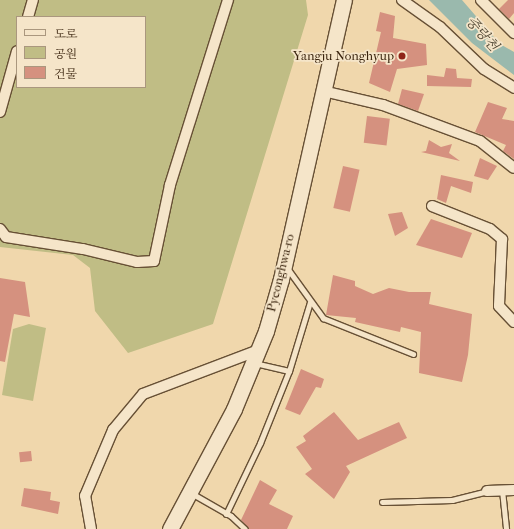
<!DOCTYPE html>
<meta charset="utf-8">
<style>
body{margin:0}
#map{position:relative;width:514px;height:529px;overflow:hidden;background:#f0d7ac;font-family:"IM FELL French Canon","Noto Serif KR",serif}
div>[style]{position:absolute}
.green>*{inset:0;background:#c0bd85}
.water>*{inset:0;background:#9ab9ad}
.building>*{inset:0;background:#d5917f;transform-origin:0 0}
.roads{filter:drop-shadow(1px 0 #675035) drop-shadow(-1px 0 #675035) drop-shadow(0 1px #675035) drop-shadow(0 -1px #675035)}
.service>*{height:5px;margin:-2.5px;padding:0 2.5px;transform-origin:2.5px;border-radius:2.5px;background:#f5e5c9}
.minor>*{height:10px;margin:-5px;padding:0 5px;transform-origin:5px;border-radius:5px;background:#f5e5c9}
.secondary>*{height:15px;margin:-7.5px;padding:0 7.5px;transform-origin:7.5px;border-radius:7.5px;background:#f5e5c9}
.dots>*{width:11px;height:11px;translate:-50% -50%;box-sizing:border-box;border:2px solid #f5e5c9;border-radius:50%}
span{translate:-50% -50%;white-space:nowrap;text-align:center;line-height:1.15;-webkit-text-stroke:3.5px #f5e5c9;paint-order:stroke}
.poi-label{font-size:13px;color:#39230d}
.right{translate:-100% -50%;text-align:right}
.street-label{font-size:13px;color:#39230d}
.water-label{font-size:14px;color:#514835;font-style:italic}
.legend{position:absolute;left:16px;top:16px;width:130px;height:72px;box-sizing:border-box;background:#f5e5c9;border:1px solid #aa977e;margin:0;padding:5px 7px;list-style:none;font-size:12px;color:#39230d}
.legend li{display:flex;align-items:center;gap:8px;height:20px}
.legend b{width:20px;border:1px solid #aa977e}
</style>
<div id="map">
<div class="green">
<div style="clip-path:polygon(evenodd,0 0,306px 0,308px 15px,213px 324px,128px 353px,95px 311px,90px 268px,73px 255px,0 247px,0 0,17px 17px,145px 17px,145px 87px,17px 87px,17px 17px)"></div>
<div style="clip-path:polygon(29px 324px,46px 328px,33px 401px,2px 395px,13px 329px)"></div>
</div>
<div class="water">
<div style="clip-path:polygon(429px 0,462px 0,500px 44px,514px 52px,514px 75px,472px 43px)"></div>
</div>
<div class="building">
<div style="clip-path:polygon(508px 0,514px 0,514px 13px,509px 19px,499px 9px)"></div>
<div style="clip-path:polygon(380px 12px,395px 16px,393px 38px,426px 44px,427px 65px,397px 69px,390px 92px,369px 83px,381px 32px,376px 31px)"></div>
<div style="clip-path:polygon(446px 68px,456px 69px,457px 78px,472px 79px,471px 87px,427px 86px,427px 75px,444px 77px)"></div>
<div style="clip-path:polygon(402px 89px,424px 94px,418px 111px,398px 104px)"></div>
<div style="clip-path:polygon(488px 102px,507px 108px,502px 119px,514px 121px,514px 159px,503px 151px,506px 145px,475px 132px)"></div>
<div style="left:367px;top:116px;width:23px;height:27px;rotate:7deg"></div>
<div style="clip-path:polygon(429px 140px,441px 147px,452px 144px,449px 153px,460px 161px,421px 152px,426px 151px)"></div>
<div style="clip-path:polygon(480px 158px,497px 166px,488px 180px,474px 176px)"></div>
<div style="left:343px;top:166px;width:17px;height:43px;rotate:13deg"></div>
<div style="clip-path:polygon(441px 175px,473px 182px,471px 193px,451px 186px,446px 203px,437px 199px)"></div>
<div style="clip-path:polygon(402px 212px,408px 228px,395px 236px,388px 214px)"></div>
<div style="clip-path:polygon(431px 219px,472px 233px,462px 258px,416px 245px)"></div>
<div style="clip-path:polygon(333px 275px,355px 281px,355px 286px,373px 294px,389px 288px,409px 292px,431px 292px,429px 304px,472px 314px,468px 355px,462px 382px,419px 373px,421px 332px,401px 327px,400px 332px,355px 322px,356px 318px,326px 315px)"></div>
<div style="clip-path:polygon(0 278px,25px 282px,30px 317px,14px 314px,5px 362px,0 361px)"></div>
<div style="clip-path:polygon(301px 369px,324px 379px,321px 388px,316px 387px,300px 415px,285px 409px)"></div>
<div style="clip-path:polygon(334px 412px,358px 440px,399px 422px,407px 438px,346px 466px,350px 472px,334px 499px,305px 474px,312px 469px,296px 447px,306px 441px,303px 436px)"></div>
<div style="left:31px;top:451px;width:10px;height:12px;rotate:84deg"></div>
<div style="clip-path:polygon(260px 480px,277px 490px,269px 504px,293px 516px,287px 529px,249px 529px,241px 520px)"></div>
<div style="clip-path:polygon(24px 488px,51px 492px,50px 500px,60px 502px,58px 514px,21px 506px)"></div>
</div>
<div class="roads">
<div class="service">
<div style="left:287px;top:268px;width:62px;rotate:54.2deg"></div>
<div style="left:323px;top:318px;width:97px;rotate:21.8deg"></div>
<div style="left:289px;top:371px;width:72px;rotate:-73.1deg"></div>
<div style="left:502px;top:490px;width:39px;rotate:84deg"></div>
<div style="left:191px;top:493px;width:46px;rotate:29.9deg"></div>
<div style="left:231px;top:516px;width:19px;rotate:43deg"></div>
<div style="left:382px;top:502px;width:70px;rotate:-1.6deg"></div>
<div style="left:452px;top:500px;width:36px;rotate:-14deg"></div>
<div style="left:226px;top:514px;width:79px;rotate:-64.4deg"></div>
<div style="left:260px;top:443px;width:78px;rotate:-68.1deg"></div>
<div style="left:289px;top:371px;width:36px;rotate:-167deg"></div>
</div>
<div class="minor">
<div style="left:402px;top:0;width:47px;rotate:35.4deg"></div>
<div style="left:440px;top:27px;width:61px;rotate:43.7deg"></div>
<div style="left:484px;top:69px;width:36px;rotate:32deg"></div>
<div style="left:481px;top:0;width:47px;rotate:45deg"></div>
<div style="left:28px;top:17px;width:18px;rotate:-74deg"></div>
<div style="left:323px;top:91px;width:62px;rotate:13.1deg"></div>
<div style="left:383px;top:105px;width:103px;rotate:20.4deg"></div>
<div style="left:480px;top:141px;width:43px;rotate:38.5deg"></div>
<div style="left:0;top:112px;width:63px;rotate:-74.4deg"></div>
<div style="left:432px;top:206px;width:62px;rotate:21.6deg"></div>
<div style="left:490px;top:229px;width:16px;rotate:40deg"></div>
<div style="left:502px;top:239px;width:67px;rotate:92.6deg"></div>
<div style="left:499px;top:306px;width:22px;rotate:47deg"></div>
<div style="left:0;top:229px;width:10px;rotate:53deg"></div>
<div style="left:6px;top:237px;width:78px;rotate:8.9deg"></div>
<div style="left:83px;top:249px;width:56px;rotate:13.5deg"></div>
<div style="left:137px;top:262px;width:17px;rotate:-3deg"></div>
<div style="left:154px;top:261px;width:78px;rotate:-78.1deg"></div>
<div style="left:170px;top:185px;width:194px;rotate:-72.6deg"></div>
<div style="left:487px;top:491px;width:27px;rotate:-2deg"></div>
<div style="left:91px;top:529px;width:34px;rotate:-100deg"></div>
<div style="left:85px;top:496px;width:72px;rotate:-67deg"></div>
<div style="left:113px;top:430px;width:47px;rotate:-50.2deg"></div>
<div style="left:143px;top:394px;width:124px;rotate:-20.8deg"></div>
</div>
<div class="secondary">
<div style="left:170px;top:529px;width:136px;rotate:-61.9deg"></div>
<div style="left:234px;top:409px;width:84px;rotate:-67.7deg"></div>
<div style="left:266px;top:331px;width:54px;rotate:-73.9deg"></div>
<div style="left:281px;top:279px;width:286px;rotate:-77.3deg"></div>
</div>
</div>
<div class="dots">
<div style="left:402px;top:56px;background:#8f2418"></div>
</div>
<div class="poi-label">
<span class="right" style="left:394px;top:56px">Yangju Nonghyup</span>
</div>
<div class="street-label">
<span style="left:281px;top:273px;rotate:-76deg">Pyeonghwa-ro</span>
</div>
<div class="water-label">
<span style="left:482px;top:34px;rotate:48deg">중랑천</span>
</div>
<ul class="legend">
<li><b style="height:5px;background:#f5e5c9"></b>도로</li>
<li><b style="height:11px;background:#c0bd85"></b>공원</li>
<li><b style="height:11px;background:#d5917f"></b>건물</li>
</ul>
</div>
